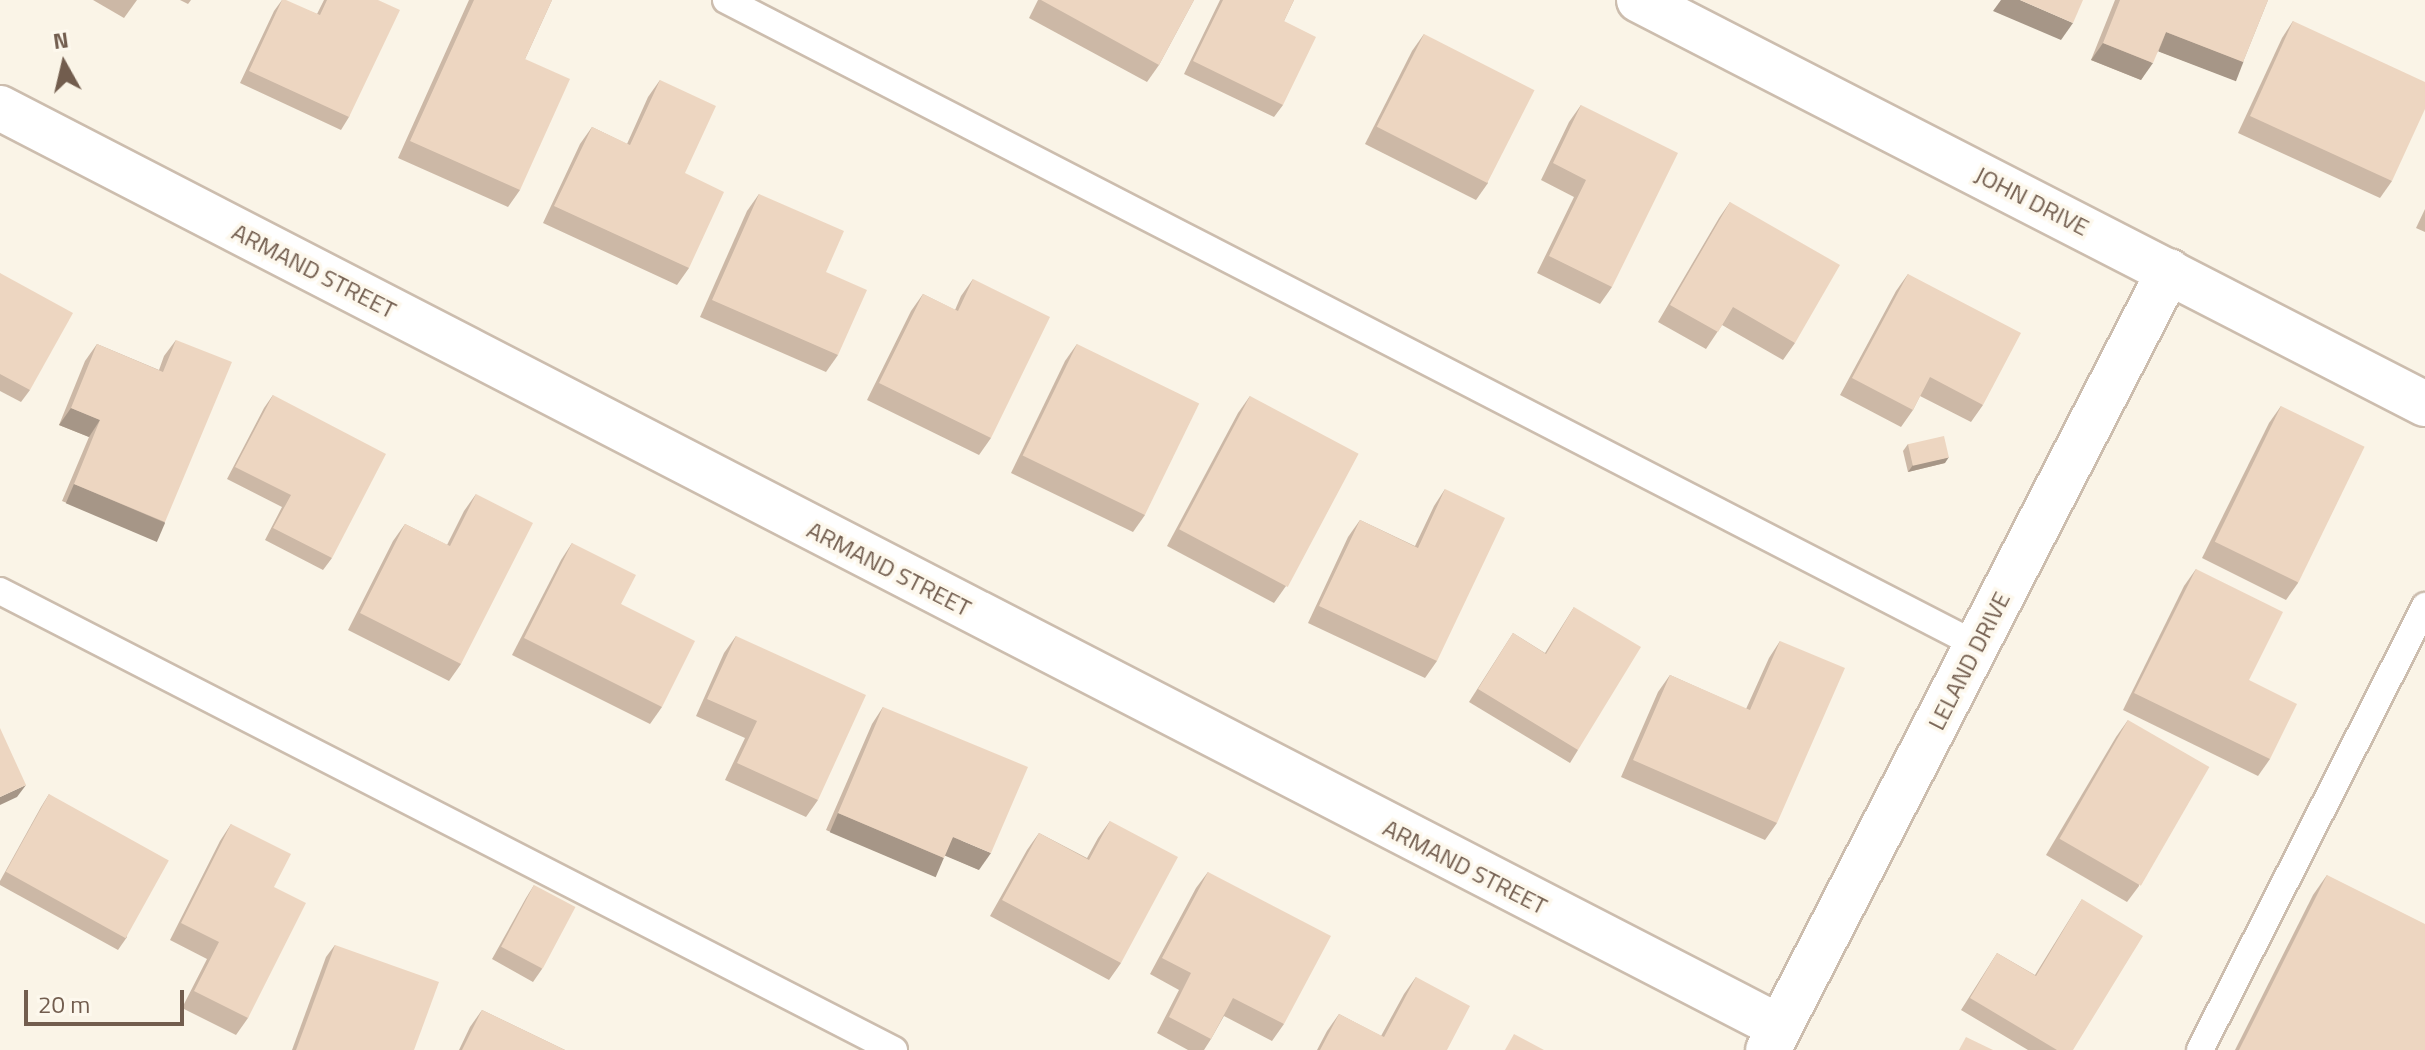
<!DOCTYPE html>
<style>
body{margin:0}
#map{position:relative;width:2425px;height:1050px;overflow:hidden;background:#faf4e7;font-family:"Titillium Web",sans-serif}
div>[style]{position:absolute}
.roads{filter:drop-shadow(2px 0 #ccbdae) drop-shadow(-2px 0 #ccbdae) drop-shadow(0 2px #ccbdae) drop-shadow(0 -2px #ccbdae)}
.service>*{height:26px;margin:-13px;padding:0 13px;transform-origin:13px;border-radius:13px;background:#fff}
.minor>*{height:44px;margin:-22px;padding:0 22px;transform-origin:22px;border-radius:22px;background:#fff}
.wall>*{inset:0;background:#ccb8a6}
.shaded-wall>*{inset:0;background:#a69687;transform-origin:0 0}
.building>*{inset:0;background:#edd6c1;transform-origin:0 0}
span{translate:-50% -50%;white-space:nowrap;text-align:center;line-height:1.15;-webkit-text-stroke:7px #fdf8ed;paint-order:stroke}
.street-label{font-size:24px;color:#725d4e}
.north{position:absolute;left:24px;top:24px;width:80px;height:80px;-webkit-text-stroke:6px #fdf8ed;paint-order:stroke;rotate:352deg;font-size:22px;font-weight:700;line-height:32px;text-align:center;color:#725d4e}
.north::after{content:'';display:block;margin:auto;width:28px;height:36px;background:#725d4e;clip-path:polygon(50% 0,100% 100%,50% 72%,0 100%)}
.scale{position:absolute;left:24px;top:990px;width:160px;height:36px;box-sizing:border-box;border:4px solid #725d4e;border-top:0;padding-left:10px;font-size:24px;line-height:28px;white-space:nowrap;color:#725d4e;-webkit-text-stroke:6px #fdf8ed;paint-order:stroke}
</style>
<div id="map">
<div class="roads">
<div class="service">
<div style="left:726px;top:0;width:1407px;rotate:27.28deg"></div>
<div style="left:0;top:591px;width:1005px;rotate:27.18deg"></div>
<div style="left:2200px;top:1050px;width:498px;rotate:-63.1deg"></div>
</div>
<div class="minor">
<div style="left:1639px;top:0;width:884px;rotate:27.2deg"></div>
<div style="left:0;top:108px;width:2003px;rotate:27.31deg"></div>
<div style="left:1768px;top:1050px;width:876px;rotate:-62.76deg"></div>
</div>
</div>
<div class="wall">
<div style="clip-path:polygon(93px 0,137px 0,124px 18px)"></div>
<div style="clip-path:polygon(180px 0,191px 0,188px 4px)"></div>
<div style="clip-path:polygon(282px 0,317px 14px,324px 0,378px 0,349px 117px,341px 130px,240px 83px,274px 11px)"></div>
<div style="clip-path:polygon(469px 0,552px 0,525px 59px,520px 190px,508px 207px,398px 158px)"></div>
<div style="clip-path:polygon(1038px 0,1194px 0,1159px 65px,1147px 82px,1029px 18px)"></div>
<div style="clip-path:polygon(1220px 0,1294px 0,1284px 21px,1283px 105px,1274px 117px,1184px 74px)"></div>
<div style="clip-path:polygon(2115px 0,2268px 0,2243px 62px,2232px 79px,2158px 51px,2141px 80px,2091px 60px)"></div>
<div style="clip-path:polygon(2293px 21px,2392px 181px,2380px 198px,2238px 133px,2282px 38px)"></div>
<div style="clip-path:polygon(1424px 34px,1488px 183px,1476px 200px,1365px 144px,1412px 51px)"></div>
<div style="clip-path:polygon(660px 80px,689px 268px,677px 285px,543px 223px,580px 144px,592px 127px,627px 144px,648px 97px)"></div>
<div style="clip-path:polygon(1581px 105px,1612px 287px,1600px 304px,1537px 273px,1574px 197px,1541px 180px,1569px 122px)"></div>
<div style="clip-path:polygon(759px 194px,838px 355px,826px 372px,700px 317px,747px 211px)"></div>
<div style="clip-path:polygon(1730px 202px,1795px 343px,1783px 360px,1722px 325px,1706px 349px,1658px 322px,1719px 218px)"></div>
<div style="clip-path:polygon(2425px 209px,2425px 232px,2416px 228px)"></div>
<div style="clip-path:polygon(0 273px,30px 390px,21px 402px,0 391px)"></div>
<div style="clip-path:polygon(1908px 274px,1983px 405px,1971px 422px,1920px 396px,1913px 410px,1901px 427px,1840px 395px,1896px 291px)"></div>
<div style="clip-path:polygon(973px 279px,991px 438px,979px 455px,867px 400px,911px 311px,923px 294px,955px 310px,961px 296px)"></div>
<div style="clip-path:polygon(176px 340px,165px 522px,153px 539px,62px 501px,89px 437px,59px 425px,85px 361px,97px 344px,159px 370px,164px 356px)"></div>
<div style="clip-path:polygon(1077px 344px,1145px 515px,1133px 532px,1011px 473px,1065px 361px)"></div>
<div style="clip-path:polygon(273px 395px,332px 558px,323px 570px,265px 540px,282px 507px,227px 479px,264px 408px)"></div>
<div style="clip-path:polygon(1250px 396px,1286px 586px,1274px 603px,1167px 546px,1238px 413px)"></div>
<div style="clip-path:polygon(2281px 406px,2298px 583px,2286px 600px,2202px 558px,2269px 423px)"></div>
<div style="clip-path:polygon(1908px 444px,1945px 463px,1908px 472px,1903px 451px)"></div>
<div style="clip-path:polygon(1445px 489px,1437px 661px,1425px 678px,1308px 623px,1348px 537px,1360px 520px,1415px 546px,1434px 506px)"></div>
<div style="clip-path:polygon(476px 494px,461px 664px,449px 681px,348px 630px,393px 541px,405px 524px,447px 545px,464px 511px)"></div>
<div style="clip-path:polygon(572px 543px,621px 604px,662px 707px,650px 724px,512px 655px,561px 560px)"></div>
<div style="clip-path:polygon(2196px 569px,2249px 680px,2270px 759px,2258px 776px,2123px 710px,2184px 586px)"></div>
<div style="clip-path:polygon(1574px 607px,1578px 750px,1570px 763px,1469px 702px,1513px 633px,1545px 653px)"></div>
<div style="clip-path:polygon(736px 636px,818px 800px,806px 817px,725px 780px,745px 738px,696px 716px,724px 653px)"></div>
<div style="clip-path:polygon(1780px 641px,1777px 823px,1765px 840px,1621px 777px,1658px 692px,1670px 675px,1746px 709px,1769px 658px)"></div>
<div style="clip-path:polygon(883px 707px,979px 870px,945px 855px,932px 875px,826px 830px,872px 724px)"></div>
<div style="clip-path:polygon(2128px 720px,2139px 886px,2127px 902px,2046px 855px,2116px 737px)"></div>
<div style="clip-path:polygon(49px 794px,127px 937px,118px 950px,0 885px,0 881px,41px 807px)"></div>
<div style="clip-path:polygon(1110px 821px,1121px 963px,1109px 980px,990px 916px,1027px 850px,1039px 833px,1087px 858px,1098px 838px)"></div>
<div style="clip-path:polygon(231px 824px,274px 887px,248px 1018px,236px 1035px,182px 1008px,207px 959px,170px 940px,220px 841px)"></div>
<div style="clip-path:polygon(1208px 872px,1284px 1024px,1272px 1041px,1224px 1016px,1211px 1039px,1204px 1050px,1188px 1050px,1157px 1033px,1179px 990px,1150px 974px,1196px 888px)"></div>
<div style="clip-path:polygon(2327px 875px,2425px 1050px,2235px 1050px,2313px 895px)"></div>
<div style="clip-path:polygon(534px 885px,542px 969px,533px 982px,492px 959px,526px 898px)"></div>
<div style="clip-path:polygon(2082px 899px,2073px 1050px,2028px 1050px,1961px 1010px,1997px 953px,2035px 975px)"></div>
<div style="clip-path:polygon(335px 945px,414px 1050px,292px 1050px,326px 957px)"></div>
<div style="clip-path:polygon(1416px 977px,1447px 1050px,1317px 1050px,1327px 1031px,1339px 1014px,1381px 1036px,1404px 994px)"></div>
<div style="clip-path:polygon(482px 1010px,565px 1050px,459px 1050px,470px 1027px)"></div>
</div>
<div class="shaded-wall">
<div style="clip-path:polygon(2001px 0,2020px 0,2073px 23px,2061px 40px,1993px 11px)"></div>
<div style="left:2166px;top:32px;width:83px;height:21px;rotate:21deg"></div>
<div style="clip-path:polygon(2103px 43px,2153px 63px,2141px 80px,2091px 60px)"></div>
<div style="clip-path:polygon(71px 408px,100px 420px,89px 437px,59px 425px)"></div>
<div style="clip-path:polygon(1949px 457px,1945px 463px,1908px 472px,1913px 465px)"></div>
<div style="left:74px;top:484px;width:99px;height:21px;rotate:23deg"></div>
<div style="clip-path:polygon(26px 785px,17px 797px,0 805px,0 797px)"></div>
<div style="left:838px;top:813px;width:115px;height:21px;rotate:23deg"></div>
<div style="clip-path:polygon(953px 837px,991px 853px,979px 870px,941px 854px)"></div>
</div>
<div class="building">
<div style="clip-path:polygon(282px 0,286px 0,320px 15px,327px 0,378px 0,400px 10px,349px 117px,249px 71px)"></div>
<div style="clip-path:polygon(474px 0,552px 0,525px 59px,570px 79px,520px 190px,410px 141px)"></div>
<div style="clip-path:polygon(1041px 0,1194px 0,1159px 65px)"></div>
<div style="clip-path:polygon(1223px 0,1294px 0,1284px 21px,1316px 37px,1283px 105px,1193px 61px)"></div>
<div style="clip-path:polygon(2020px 0,2083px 0,2073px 23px)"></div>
<div style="clip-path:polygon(2120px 0,2268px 0,2243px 62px,2166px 32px,2153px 63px,2103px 43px)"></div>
<div style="clip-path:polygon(2293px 21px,2425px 82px,2425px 109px,2392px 181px,2250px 116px)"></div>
<div style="left:1424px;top:34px;width:124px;height:104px;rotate:27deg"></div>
<div style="clip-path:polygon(660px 80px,716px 106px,685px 173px,724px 192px,689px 268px,554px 206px,592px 127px,630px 145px)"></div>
<div style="clip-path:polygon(1581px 105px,1678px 153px,1612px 287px,1549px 256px,1586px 180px,1553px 163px)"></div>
<div style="clip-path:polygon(759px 194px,844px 231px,826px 272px,867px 290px,838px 355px,712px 300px)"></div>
<div style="clip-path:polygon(1730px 202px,1840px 265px,1795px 343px,1733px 307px,1718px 332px,1670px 305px)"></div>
<div style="clip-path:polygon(0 273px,73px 313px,30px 390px,0 374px)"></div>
<div style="clip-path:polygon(1908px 274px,2021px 333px,1983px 405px,1930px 377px,1913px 410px,1852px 378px)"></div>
<div style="clip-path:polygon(973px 279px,1050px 317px,991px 438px,879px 383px,923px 294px,958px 311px)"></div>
<div style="clip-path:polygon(176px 340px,232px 362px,165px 522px,74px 484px,100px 420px,71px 408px,97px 344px,163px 372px)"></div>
<div style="left:1077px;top:344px;width:136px;height:124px;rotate:26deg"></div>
<div style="clip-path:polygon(273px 395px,386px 454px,332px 558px,273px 528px,291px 495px,235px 467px)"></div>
<div style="left:1250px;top:396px;width:123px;height:151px;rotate:28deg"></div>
<div style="left:2281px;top:406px;width:93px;height:151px;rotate:26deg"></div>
<div style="left:1944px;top:436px;width:22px;height:37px;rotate:77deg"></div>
<div style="clip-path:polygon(1445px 489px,1505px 518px,1437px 661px,1319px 606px,1360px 520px,1418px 548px)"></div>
<div style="clip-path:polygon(476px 494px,533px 523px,461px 664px,360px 613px,405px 524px,450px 546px)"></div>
<div style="clip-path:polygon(572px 543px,636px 575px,621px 604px,695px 641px,662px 707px,524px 638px)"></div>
<div style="clip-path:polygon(2196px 569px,2283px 612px,2249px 680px,2297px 704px,2270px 759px,2134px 693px)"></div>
<div style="clip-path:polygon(1574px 607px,1641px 647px,1578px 750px,1478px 689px,1513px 633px,1546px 654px)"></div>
<div style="clip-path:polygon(736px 636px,866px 695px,818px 800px,737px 763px,757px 721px,707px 699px)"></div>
<div style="clip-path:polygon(1780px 641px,1845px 668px,1777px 823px,1633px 760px,1670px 675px,1750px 710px)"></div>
<div style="clip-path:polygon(883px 707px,1028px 767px,991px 853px,953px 837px,944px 858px,838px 813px)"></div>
<div style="left:2128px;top:720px;width:94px;height:137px;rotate:30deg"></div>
<div style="clip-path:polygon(0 728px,26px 785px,0 797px)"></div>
<div style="left:49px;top:794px;width:137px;height:89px;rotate:29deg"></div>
<div style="clip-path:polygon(1110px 821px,1178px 857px,1121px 963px,1002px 900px,1039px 833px,1089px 860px)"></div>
<div style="clip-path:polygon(231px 824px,291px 854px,274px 887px,306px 903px,248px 1018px,194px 991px,219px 942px,181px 923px)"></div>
<div style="clip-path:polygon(1208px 872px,1331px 936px,1284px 1024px,1233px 998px,1211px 1039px,1169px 1017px,1191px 973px,1162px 958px)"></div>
<div style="clip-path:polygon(2327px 875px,2425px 924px,2425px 1050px,2239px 1050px)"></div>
<div style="left:534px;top:885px;width:47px;height:70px;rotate:28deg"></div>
<div style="clip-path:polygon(2082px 899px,2143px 936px,2073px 1050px,2057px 1050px,1970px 998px,1997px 953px,2036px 976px)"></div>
<div style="clip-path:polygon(335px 945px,439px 982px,414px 1050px,296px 1050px)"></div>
<div style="clip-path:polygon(1416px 977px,1470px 1006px,1447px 1050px,1320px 1050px,1339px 1014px,1384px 1037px)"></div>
<div style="clip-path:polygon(482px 1010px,565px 1050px,462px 1050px)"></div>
<div style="clip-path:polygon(1514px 1034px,1544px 1050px,1505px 1050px)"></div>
<div style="clip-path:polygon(1966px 1037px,1993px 1050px,1959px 1050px)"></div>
</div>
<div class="street-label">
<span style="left:2032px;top:201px;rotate:27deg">JOHN DRIVE</span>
<span style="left:314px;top:271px;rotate:27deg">ARMAND STREET</span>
<span style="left:889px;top:569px;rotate:27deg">ARMAND STREET</span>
<span style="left:1969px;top:661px;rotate:-63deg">LELAND DRIVE</span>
<span style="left:1465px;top:867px;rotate:27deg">ARMAND STREET</span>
</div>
<div class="north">N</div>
<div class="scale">20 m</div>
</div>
